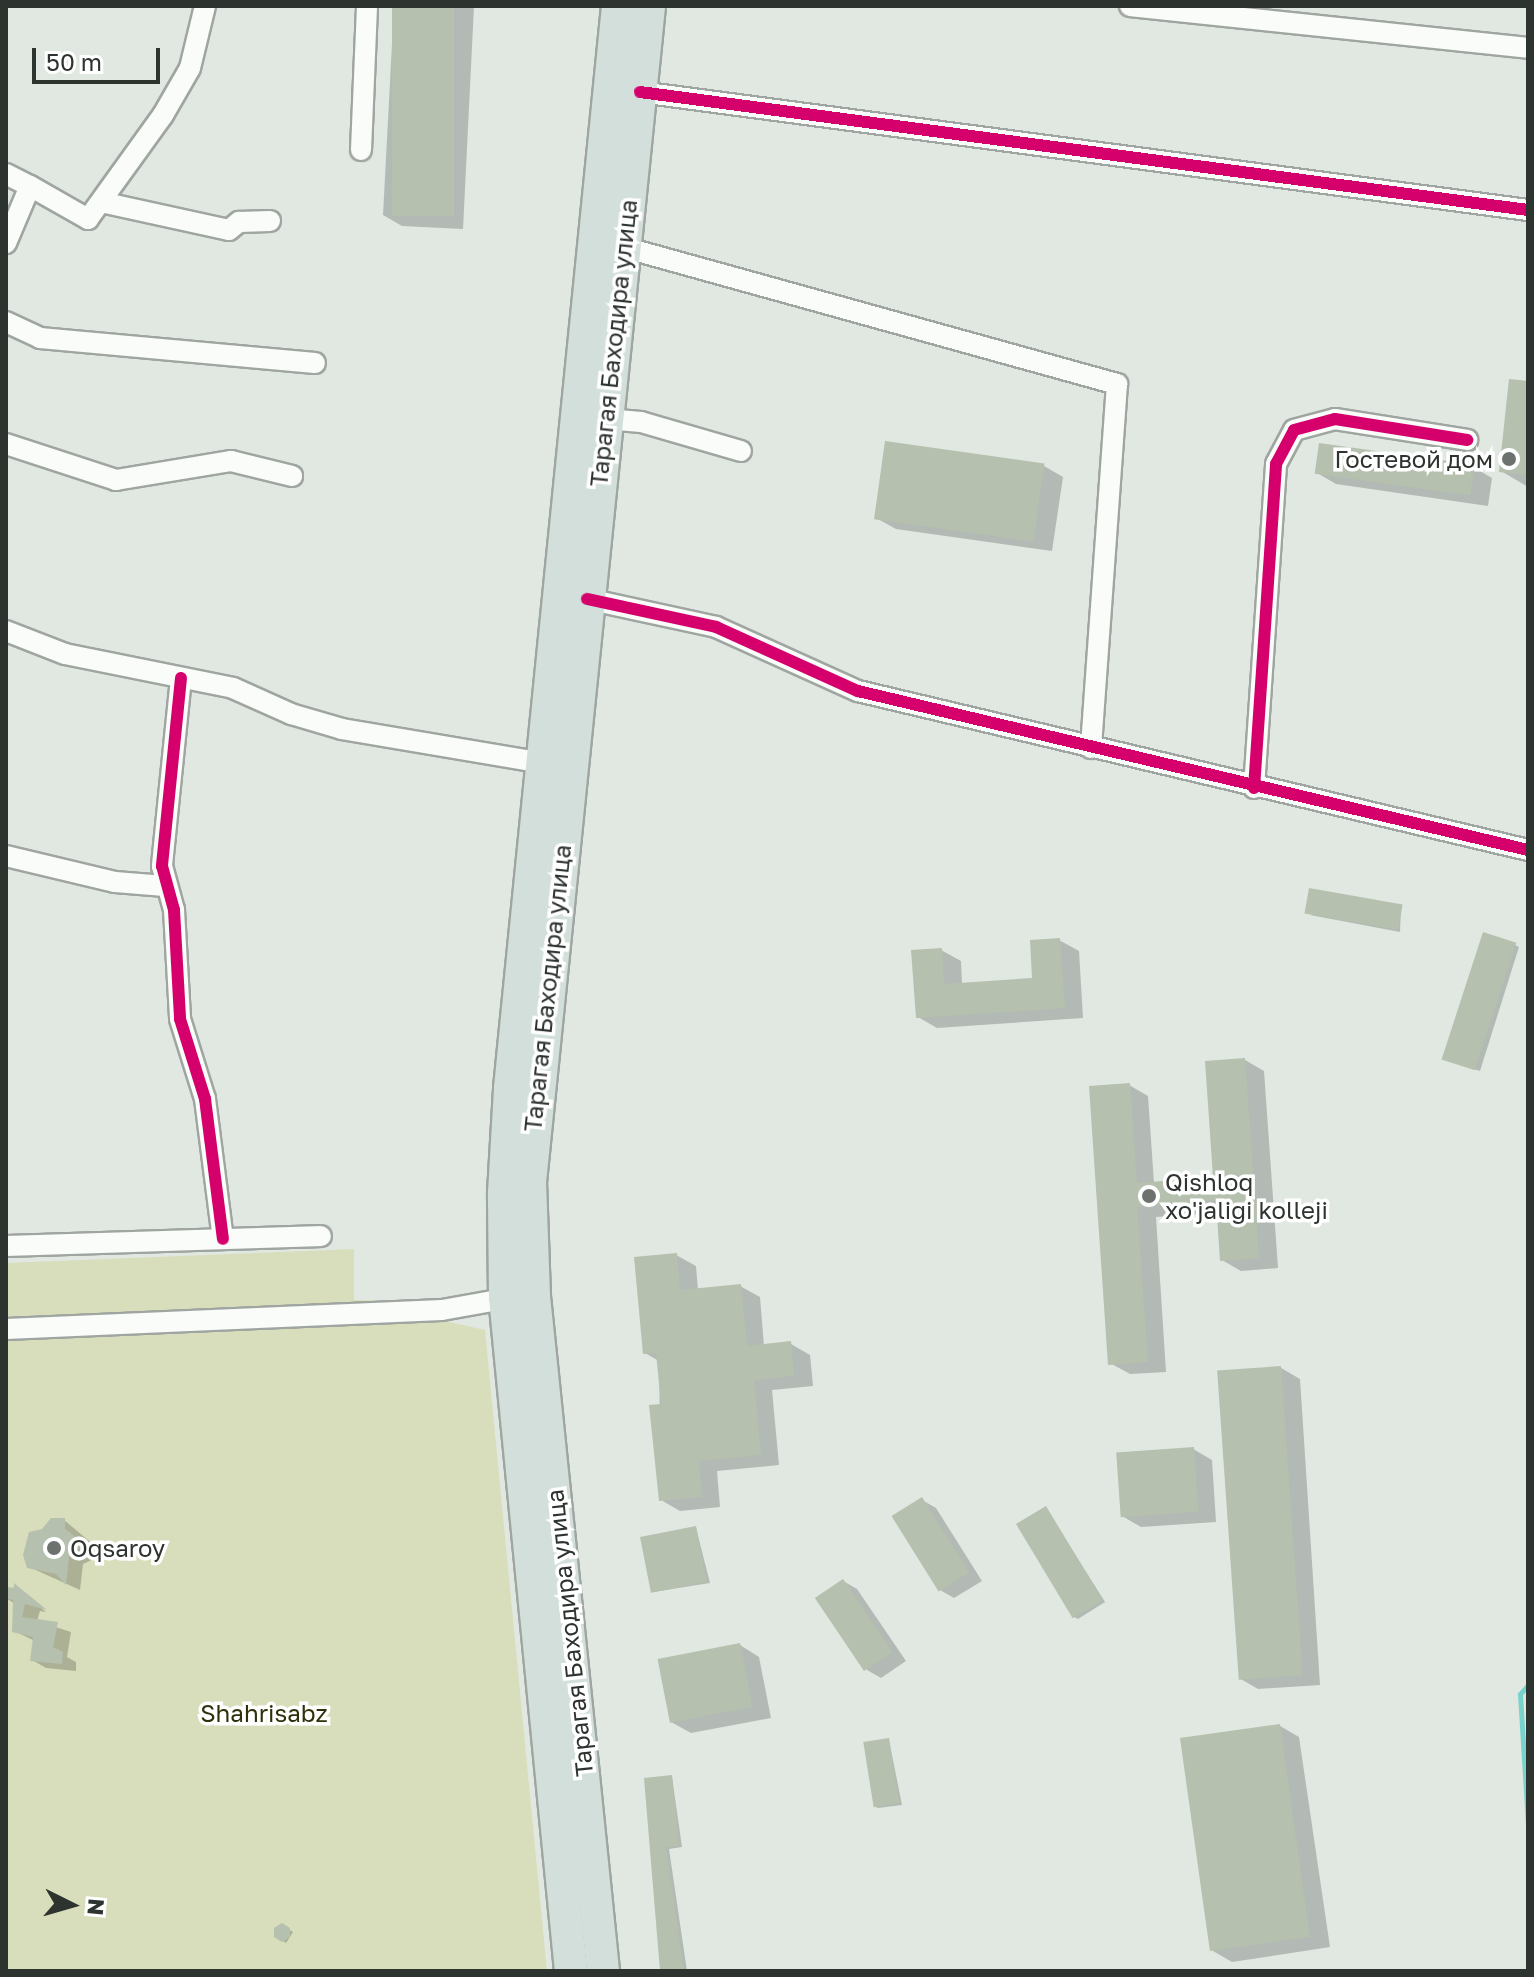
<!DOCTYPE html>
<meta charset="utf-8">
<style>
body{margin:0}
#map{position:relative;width:1534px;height:1977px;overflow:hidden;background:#e0e8e1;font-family:"Golos Text",sans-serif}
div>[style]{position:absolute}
.green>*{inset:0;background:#d8debc}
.shadow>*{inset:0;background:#0003;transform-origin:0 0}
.stream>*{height:5px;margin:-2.5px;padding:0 2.5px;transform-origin:2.5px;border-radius:2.5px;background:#78d3cd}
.building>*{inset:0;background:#b5c0ae;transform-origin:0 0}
.roads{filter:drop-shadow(2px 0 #9fa5a0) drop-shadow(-2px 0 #9fa5a0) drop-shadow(0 2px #9fa5a0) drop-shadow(0 -2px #9fa5a0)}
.street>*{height:20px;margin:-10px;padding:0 10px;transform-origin:10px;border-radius:10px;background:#fafcfa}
.primary>*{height:32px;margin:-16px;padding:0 16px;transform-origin:16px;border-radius:16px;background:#d2dfdb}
.cycleway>*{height:12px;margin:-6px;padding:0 6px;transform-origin:6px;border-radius:6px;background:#d6006c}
.dots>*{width:22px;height:22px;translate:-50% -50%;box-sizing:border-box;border:4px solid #fff;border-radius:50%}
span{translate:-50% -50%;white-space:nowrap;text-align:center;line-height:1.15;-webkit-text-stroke:7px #fff;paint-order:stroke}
.street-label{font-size:24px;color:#2d332e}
.poi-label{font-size:24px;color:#2d332e}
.right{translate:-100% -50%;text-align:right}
.left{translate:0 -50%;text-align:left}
.park-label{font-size:24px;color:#2f3009}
.frame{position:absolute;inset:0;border:8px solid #2d332e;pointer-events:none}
.north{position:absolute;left:32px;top:1865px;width:80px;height:80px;-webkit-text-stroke:6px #fff;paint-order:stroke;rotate:95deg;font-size:22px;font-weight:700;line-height:32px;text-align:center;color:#2d332e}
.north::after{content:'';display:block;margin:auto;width:28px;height:36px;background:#2d332e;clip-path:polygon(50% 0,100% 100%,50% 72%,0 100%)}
.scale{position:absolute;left:32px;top:48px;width:128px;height:36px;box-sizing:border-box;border:4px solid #2d332e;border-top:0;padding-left:10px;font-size:24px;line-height:28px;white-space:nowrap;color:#2d332e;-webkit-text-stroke:6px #fff;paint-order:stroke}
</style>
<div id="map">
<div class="green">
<div style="clip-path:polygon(354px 1249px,354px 1300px,449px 1301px,449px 1322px,485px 1330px,547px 1971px,6px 1971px,6px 1263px)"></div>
</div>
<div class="shadow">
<div style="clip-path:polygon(394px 6px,474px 6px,463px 229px,402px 226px,383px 215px)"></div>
<div style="clip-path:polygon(1528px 383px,1528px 487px,1501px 471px)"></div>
<div style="clip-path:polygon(1044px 466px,1063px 477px,1052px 551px,896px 529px,876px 518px)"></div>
<div style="clip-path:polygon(1473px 467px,1492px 478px,1488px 506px,1336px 484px,1317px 473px)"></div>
<div style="clip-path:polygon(1401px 907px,1400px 932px,1310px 915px)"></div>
<div style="clip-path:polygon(1059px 940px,1079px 951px,1083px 1018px,937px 1028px,918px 1017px,941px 950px,961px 961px,962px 985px,1034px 980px)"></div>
<div style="clip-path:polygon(1515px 945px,1519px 947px,1480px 1071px,1449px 1061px)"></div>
<div style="clip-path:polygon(1245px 1060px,1264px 1071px,1278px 1268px,1241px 1271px,1222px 1260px,1218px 1213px,1156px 1217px,1166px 1372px,1130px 1374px,1110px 1363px,1129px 1085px,1148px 1096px,1154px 1183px,1215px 1179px)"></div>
<div style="clip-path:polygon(676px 1255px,696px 1266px,698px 1290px,740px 1286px,760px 1297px,764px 1346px,791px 1344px,810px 1355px,813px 1386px,772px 1390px,779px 1465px,717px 1471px,720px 1507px,680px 1511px,661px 1500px,659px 1361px,645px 1353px)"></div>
<div style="clip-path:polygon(1281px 1368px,1300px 1379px,1320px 1685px,1258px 1689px,1239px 1678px)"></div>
<div style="clip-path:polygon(1193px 1449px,1212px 1460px,1216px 1522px,1141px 1527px,1122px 1516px)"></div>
<div style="clip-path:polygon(922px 1500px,936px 1508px,982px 1581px,954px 1598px,940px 1590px)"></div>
<div style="clip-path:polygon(1046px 1508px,1105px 1602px,1078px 1619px,1074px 1617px)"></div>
<div style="clip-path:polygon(64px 1520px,94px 1545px,96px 1558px,83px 1564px,80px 1590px,29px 1567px)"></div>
<div style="clip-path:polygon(696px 1528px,710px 1583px,653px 1592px)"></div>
<div style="clip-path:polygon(843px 1581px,857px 1589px,906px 1661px,881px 1678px,867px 1670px)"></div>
<div style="clip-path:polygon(16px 1587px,46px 1612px,40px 1611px,37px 1621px,71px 1632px,67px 1657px,76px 1662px,76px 1671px,46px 1668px,32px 1660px,35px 1641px,14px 1631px,15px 1604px,6px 1598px,6px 1589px)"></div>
<div style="clip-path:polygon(740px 1645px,759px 1657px,771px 1718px,691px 1733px,671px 1722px)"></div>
<div style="clip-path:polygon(1280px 1726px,1299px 1737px,1330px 1947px,1232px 1962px,1213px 1951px)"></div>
<div style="clip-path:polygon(889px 1740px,902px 1805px,878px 1808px,874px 1806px)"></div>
<div style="clip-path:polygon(672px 1777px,682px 1847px,669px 1849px,687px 1971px,663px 1971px,646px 1780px)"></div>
<div style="left:282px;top:1925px;width:13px;height:13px;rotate:32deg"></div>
</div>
<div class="stream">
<div style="left:1528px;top:1685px;width:12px;rotate:132deg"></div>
<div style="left:1520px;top:1694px;width:129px;rotate:86.5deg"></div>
</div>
<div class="building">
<div style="left:392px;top:6px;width:62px;height:210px"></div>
<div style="clip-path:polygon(1509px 379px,1528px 381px,1528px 475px,1499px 472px)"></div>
<div style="left:885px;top:441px;width:161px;height:79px;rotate:8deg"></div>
<div style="left:1319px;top:443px;width:157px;height:31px;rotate:8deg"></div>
<div style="left:1309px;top:888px;width:95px;height:26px;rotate:10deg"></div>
<div style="left:1483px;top:932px;width:35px;height:134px;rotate:18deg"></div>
<div style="clip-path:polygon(1060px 938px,1065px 1008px,916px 1018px,911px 950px,942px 948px,944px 984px,1032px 978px,1030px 940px)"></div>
<div style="clip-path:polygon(1245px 1058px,1259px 1258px,1220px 1261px,1216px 1201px,1137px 1207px,1148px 1362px,1108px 1365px,1089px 1086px,1130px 1083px,1137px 1183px,1213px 1177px,1205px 1061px)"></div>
<div style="clip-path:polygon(677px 1253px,680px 1290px,741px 1284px,747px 1346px,791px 1341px,794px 1376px,754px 1380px,761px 1455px,699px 1461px,702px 1497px,659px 1501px,649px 1405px,661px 1404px,656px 1353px,643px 1354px,634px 1257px)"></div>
<div style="left:1281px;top:1366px;width:310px;height:64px;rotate:86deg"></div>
<div style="left:1194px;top:1447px;width:65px;height:78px;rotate:86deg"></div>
<div style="left:922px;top:1497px;width:89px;height:36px;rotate:58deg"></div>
<div style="left:1046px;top:1506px;width:110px;height:35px;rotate:59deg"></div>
<div style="clip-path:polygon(51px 1518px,65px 1518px,65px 1529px,84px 1543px,69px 1557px,66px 1585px,56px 1574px,27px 1568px,23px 1555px,29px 1532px,42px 1529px)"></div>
<div style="left:696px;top:1526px;width:57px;height:57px;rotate:79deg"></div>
<div style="left:843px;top:1579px;width:88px;height:34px;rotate:56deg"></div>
<div style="clip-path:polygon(14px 1583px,47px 1610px,25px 1604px,22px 1617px,58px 1622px,53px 1647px,63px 1652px,62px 1664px,30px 1661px,33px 1637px,12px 1632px,13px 1600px,6px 1598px,6px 1587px,14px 1588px)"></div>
<div style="left:740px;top:1643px;width:65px;height:84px;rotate:79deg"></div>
<div style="left:1280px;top:1724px;width:215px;height:101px;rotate:82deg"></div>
<div style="left:889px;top:1738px;width:66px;height:26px;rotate:81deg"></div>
<div style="clip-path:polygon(672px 1775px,679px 1846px,666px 1847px,684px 1971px,660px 1971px,644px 1778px)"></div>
<div style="clip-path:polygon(282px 1923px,290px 1928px,290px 1937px,282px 1942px,274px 1937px,274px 1928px)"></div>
</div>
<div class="roads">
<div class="street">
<div style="left:1130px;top:6px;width:400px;rotate:6deg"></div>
<div style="left:640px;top:92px;width:896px;rotate:7.57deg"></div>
<div style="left:361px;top:150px;width:144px;rotate:-87.6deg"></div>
<div style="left:6px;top:174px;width:27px;rotate:27deg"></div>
<div style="left:30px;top:186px;width:62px;rotate:112.8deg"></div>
<div style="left:30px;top:186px;width:67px;rotate:29.6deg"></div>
<div style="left:88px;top:219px;width:128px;rotate:-54.2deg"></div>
<div style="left:163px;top:115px;width:54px;rotate:-60.1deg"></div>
<div style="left:190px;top:68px;width:64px;rotate:-76.4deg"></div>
<div style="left:101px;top:202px;width:131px;rotate:12.3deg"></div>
<div style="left:229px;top:230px;width:13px;rotate:-39deg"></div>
<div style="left:239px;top:222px;width:31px;rotate:-2deg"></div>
<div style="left:623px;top:247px;width:513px;rotate:15.5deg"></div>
<div style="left:1117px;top:384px;width:365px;rotate:94.1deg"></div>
<div style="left:6px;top:322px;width:38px;rotate:25deg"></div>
<div style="left:40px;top:338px;width:276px;rotate:5.2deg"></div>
<div style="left:606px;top:419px;width:35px;rotate:5deg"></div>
<div style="left:641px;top:422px;width:104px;rotate:16.2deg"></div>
<div style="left:6px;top:444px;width:116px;rotate:18.1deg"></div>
<div style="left:116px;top:480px;width:117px;rotate:-9.4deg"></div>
<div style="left:231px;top:461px;width:63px;rotate:13.8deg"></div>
<div style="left:587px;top:599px;width:132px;rotate:12.2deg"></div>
<div style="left:716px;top:627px;width:156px;rotate:24.3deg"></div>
<div style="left:858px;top:691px;width:689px;rotate:13.35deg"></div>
<div style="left:6px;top:631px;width:63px;rotate:21.3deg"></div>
<div style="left:65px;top:654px;width:171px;rotate:11.4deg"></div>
<div style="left:233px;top:688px;width:64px;rotate:24.1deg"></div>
<div style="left:291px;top:714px;width:53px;rotate:16.4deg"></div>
<div style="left:342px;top:729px;width:204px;rotate:9.6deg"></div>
<div style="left:181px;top:678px;width:189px;rotate:95.8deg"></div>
<div style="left:162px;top:866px;width:46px;rotate:74.7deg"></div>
<div style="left:174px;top:910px;width:109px;rotate:86.8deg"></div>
<div style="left:180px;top:1019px;width:84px;rotate:72.6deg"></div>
<div style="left:205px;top:1099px;width:141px;rotate:82.7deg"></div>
<div style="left:1254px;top:788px;width:325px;rotate:-86.1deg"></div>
<div style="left:1276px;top:464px;width:38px;rotate:-62deg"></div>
<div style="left:1294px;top:430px;width:42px;rotate:-15deg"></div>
<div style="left:1335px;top:419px;width:134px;rotate:9deg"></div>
<div style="left:6px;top:856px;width:112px;rotate:13.4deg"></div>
<div style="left:115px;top:882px;width:50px;rotate:4.6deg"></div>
<div style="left:6px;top:1246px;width:315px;rotate:-1.8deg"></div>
<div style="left:6px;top:1329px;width:436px;rotate:-2.5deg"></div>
<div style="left:442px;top:1310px;width:73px;rotate:-10.2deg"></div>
</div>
<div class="primary">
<div style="left:571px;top:1971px;width:677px;rotate:-95.59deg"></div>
<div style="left:505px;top:1297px;width:104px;rotate:-90.6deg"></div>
<div style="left:504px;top:1193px;width:105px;rotate:-86.7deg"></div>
<div style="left:510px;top:1088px;width:1087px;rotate:-84.3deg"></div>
<div style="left:603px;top:1971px;width:679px;rotate:-95.84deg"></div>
<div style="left:534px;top:1296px;width:114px;rotate:-92deg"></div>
<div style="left:530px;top:1182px;width:1182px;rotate:-84.22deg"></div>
</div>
</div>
<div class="cycleway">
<div style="left:640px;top:92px;width:896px;rotate:7.57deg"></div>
<div style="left:587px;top:599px;width:132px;rotate:12.2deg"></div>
<div style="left:716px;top:627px;width:156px;rotate:24.3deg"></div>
<div style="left:858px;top:691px;width:689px;rotate:13.35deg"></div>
<div style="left:181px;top:678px;width:189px;rotate:95.8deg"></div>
<div style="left:162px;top:866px;width:46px;rotate:74.7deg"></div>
<div style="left:174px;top:910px;width:109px;rotate:86.8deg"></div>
<div style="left:180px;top:1019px;width:84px;rotate:72.6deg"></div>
<div style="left:205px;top:1099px;width:141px;rotate:82.7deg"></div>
<div style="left:1254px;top:788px;width:325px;rotate:-86.1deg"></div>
<div style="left:1276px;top:464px;width:38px;rotate:-62deg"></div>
<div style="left:1294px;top:430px;width:42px;rotate:-15deg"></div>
<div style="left:1335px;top:419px;width:134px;rotate:9deg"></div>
</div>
<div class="dots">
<div style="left:1509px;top:459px;background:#6c726d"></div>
<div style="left:1149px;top:1196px;background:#6c726d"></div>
<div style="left:54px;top:1548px;background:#6c726d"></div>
</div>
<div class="street-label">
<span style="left:613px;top:343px;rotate:-84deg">Тарагая Баходира улица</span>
<span style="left:547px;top:988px;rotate:-84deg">Тарагая Баходира улица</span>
<span style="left:569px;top:1633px;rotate:-96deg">Тарагая Баходира улица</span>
</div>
<div class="poi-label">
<span class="right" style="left:1493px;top:459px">Гостевой дом</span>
<span class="left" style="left:1165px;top:1196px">Qishloq<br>xo'jaligi kolleji</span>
<span class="left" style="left:70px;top:1548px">Oqsaroy</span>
</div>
<div class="park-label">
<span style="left:264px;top:1713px">Shahrisabz</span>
</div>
<div class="frame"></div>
<div class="north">N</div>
<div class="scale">50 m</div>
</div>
